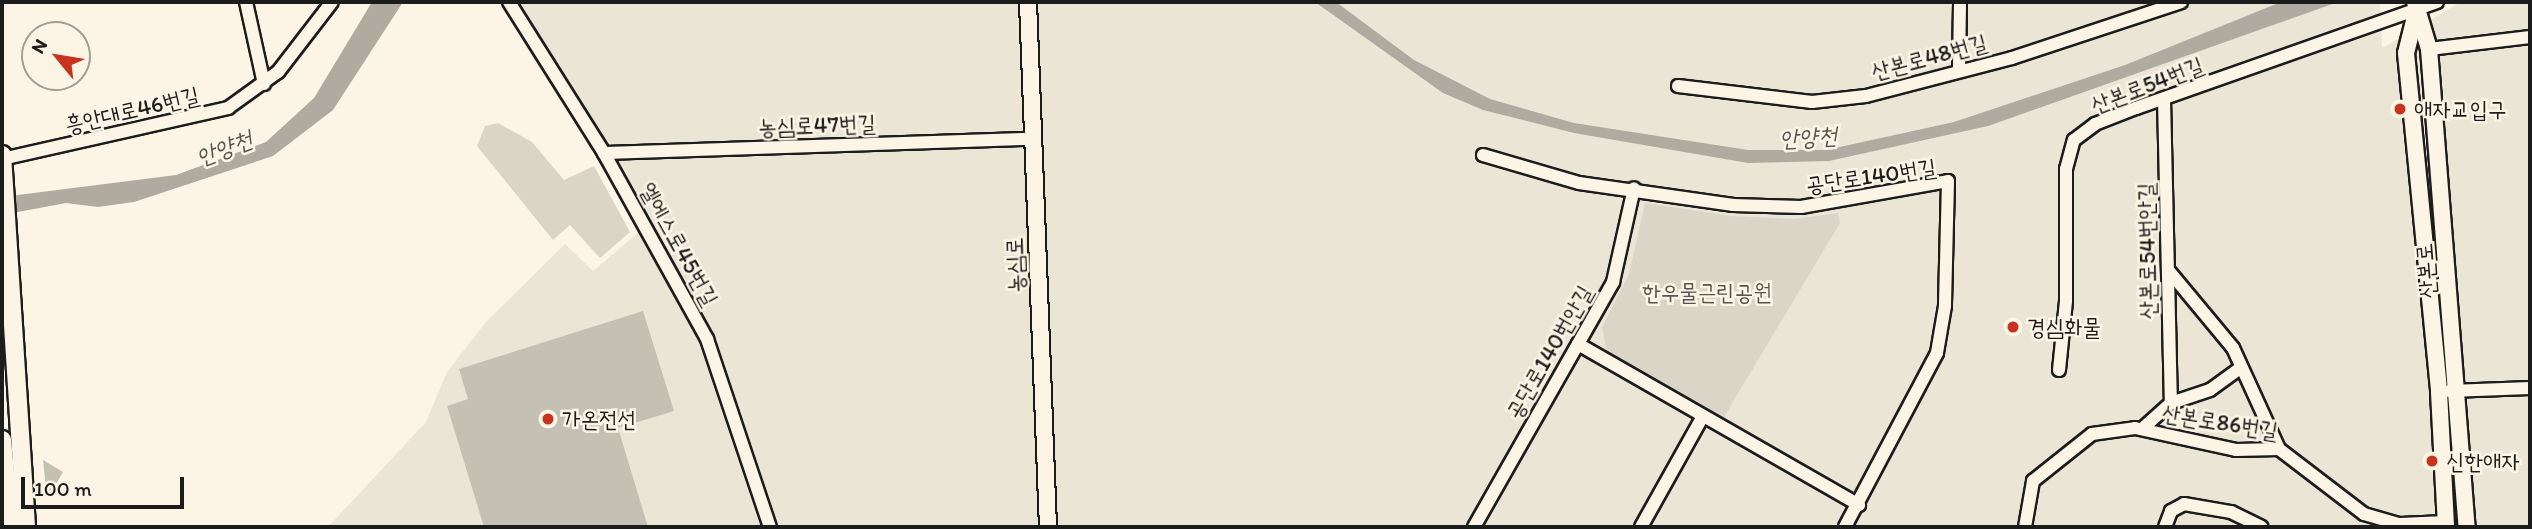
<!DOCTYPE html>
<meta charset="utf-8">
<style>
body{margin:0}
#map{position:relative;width:2532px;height:529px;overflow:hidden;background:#fcf5e5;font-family:Itim,"Poor Story",sans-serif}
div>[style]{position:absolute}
.built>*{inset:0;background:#ebe5d6}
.green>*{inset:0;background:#dbd5c8}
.water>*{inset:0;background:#b0aba1}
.building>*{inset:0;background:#c4c0b3}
.roads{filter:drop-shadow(2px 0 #1c1c1c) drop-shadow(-2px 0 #1c1c1c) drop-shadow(0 2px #1c1c1c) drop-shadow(0 -2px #1c1c1c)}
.street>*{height:12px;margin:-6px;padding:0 6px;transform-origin:6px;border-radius:6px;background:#fcf5e5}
.secondary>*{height:16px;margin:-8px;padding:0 8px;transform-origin:8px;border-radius:8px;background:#fcf5e5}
.primary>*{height:18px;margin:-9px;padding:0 9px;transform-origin:9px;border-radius:9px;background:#fcf5e5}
.dots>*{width:19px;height:19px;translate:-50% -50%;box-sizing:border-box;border:4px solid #fcf5e5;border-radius:50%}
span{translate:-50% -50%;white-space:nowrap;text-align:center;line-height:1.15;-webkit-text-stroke:5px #fcf5e5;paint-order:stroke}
.street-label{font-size:23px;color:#1c1c1c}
.poi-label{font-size:23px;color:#1c1c1c}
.left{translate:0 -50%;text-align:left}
.park-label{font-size:23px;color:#555450}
.water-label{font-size:24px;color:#575551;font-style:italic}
.frame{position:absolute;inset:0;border:4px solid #1c1c1c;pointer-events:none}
.north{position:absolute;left:21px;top:21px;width:70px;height:70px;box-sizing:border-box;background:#fcf5e5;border:2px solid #a29e95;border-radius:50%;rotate:300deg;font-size:19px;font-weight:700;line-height:28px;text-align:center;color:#1c1c1c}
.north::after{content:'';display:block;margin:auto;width:24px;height:32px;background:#c8321e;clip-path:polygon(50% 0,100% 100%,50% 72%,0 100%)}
.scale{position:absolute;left:21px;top:477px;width:163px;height:32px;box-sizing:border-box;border:4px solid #1c1c1c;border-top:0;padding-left:9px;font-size:21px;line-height:24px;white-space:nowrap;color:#1c1c1c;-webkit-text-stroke:5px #fcf5e5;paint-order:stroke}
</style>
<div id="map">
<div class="built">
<div style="clip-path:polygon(518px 2px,2380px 2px,2382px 48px,2461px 2px,2530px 2px,2530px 527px,328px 527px,426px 422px,447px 372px,486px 322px,565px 244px,593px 271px,652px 221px)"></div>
</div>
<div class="green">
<div style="clip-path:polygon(498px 123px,532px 142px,564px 180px,594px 166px,630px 232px,600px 258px,570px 225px,553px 240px,477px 146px,485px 126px)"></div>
<div style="clip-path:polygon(1645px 203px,1731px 216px,1795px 219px,1838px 213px,1840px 223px,1724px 417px,1607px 353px,1602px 327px,1629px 274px)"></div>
</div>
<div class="water">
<div style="clip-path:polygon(372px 2px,403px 2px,333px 110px,273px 156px,134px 202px,98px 207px,66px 203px,2px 215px,2px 197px,176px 175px,266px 142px,314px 98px)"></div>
<div style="clip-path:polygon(1315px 2px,1336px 2px,1414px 60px,1490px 99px,1574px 123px,1748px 150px,1826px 150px,1954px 122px,2125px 65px,2281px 2px,2338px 2px,1988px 126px,1829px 161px,1748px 163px,1574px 133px,1483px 110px,1443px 93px)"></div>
</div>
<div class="building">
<div style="clip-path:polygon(643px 311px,674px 411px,618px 428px,648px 527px,484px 527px,447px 406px,468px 399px,459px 369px)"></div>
<div style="clip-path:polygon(43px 460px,63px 472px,52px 491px,46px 488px)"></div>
</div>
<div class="roads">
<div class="street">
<div style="left:246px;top:2px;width:84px;rotate:77.6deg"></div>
<div style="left:509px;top:2px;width:178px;rotate:57.8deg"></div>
<div style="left:604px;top:153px;width:213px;rotate:61deg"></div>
<div style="left:707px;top:339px;width:198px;rotate:71.5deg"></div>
<div style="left:2429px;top:49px;width:102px;rotate:-6.8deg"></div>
<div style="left:1959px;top:67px;width:65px;rotate:-89.1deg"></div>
<div style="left:1678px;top:86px;width:135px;rotate:6.8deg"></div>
<div style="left:1812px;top:102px;width:54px;rotate:-6.3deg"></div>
<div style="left:1866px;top:96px;width:151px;rotate:-14.6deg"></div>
<div style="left:2012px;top:58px;width:178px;rotate:-18.3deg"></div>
<div style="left:2164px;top:99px;width:304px;rotate:88.7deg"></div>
<div style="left:604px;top:153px;width:428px;rotate:-1.9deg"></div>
<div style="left:1483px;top:155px;width:100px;rotate:16.3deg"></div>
<div style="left:1579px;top:183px;width:156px;rotate:8.1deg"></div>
<div style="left:1733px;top:205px;width:68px;rotate:1.7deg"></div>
<div style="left:1801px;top:207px;width:149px;rotate:-10deg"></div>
<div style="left:1948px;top:181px;width:125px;rotate:91.4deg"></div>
<div style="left:1945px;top:306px;width:48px;rotate:99.7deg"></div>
<div style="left:1937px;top:353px;width:197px;rotate:117.9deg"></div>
<div style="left:2px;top:159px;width:232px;rotate:-12.7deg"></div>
<div style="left:228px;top:108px;width:62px;rotate:-35.8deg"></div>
<div style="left:278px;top:72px;width:88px;rotate:-52.4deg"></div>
<div style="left:2169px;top:271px;width:100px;rotate:50.3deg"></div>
<div style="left:2233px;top:348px;width:111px;rotate:65.5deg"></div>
<div style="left:1578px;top:344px;width:324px;rotate:29.8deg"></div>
<div style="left:2059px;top:370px;width:69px;rotate:-84.2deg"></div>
<div style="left:2066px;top:301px;width:132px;rotate:-90deg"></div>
<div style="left:2066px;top:169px;width:30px;rotate:-75deg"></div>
<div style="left:2074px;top:140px;width:26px;rotate:-37deg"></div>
<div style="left:2095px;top:124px;width:44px;rotate:-21.3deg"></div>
<div style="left:2136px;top:108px;width:319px;rotate:-19.4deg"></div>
<div style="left:2450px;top:391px;width:80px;rotate:-2.1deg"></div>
<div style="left:2142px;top:429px;width:39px;rotate:-42deg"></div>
<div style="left:2171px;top:403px;width:41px;rotate:-18.4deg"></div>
<div style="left:2210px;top:390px;width:37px;rotate:-36deg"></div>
<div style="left:1474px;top:527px;width:282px;rotate:-60.4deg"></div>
<div style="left:1613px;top:282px;width:96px;rotate:-77.4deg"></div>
<div style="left:1641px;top:527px;width:127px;rotate:-60.8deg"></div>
<div style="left:2025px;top:527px;width:47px;rotate:-80.1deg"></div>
<div style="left:2033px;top:481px;width:75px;rotate:-38.5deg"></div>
<div style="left:2092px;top:434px;width:43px;rotate:-7.9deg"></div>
<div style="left:2135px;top:428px;width:103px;rotate:12.3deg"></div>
<div style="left:2236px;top:450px;width:43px;rotate:-1.3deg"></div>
<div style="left:2279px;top:449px;width:107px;rotate:37.4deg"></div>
<div style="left:2364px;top:514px;width:37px;rotate:16deg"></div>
<div style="left:2400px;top:524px;width:45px;rotate:-2.5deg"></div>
<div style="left:2165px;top:527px;width:17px;rotate:-69deg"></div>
<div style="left:2171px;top:511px;width:15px;rotate:-28deg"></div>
<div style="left:2184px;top:504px;width:48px;rotate:9.7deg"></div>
<div style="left:2231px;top:512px;width:34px;rotate:26deg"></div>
</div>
<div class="secondary">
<div style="left:1028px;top:2px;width:525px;rotate:87.82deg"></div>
<div style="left:2415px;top:2px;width:49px;rotate:73.4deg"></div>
<div style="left:2429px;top:49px;width:480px;rotate:85.5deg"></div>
<div style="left:2416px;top:13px;width:41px;rotate:104deg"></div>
<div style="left:2406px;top:53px;width:341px;rotate:84.4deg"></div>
<div style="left:2439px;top:392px;width:135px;rotate:87deg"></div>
</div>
<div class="primary">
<div style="left:2px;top:155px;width:373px;rotate:86.3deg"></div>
<div style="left:2px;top:440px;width:87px;rotate:84.7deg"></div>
</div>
</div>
<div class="dots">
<div style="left:2400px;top:109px;background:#c8321e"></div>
<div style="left:2013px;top:327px;background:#c8321e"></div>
<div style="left:548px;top:419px;background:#c8321e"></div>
<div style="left:2432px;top:461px;background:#c8321e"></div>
</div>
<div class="street-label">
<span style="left:1929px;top:57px;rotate:-15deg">산본로48번길</span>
<span style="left:2147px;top:85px;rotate:-21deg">산본로54번길</span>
<span style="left:132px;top:110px;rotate:-13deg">흥안대로46번길</span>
<span style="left:817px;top:125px;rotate:-2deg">농심로47번길</span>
<span style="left:1871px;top:176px;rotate:-8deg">공단로140번길</span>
<span style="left:679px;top:244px;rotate:61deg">엘에스로45번길</span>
<span style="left:2147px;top:251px;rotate:-91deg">산본로54번안길</span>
<span style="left:1015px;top:265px;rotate:-92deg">농심로</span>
<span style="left:2426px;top:271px;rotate:-95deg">산본로</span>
<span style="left:1549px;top:352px;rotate:-60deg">공단로140번안길</span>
<span style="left:2220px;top:422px;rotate:9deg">산본로86번길</span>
</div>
<div class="poi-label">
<span class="left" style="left:2414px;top:109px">애자교입구</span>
<span class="left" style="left:2027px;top:327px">경심화물</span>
<span class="left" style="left:562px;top:419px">가온전선</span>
<span class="left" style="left:2446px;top:461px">신한애자</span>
</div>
<div class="park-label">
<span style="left:1707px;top:292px">한우물근린공원</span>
</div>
<div class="water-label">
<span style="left:1808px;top:137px;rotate:-4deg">안양천</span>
<span style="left:224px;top:148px;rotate:-21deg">안양천</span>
</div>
<div class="frame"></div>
<div class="north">N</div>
<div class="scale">100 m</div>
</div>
